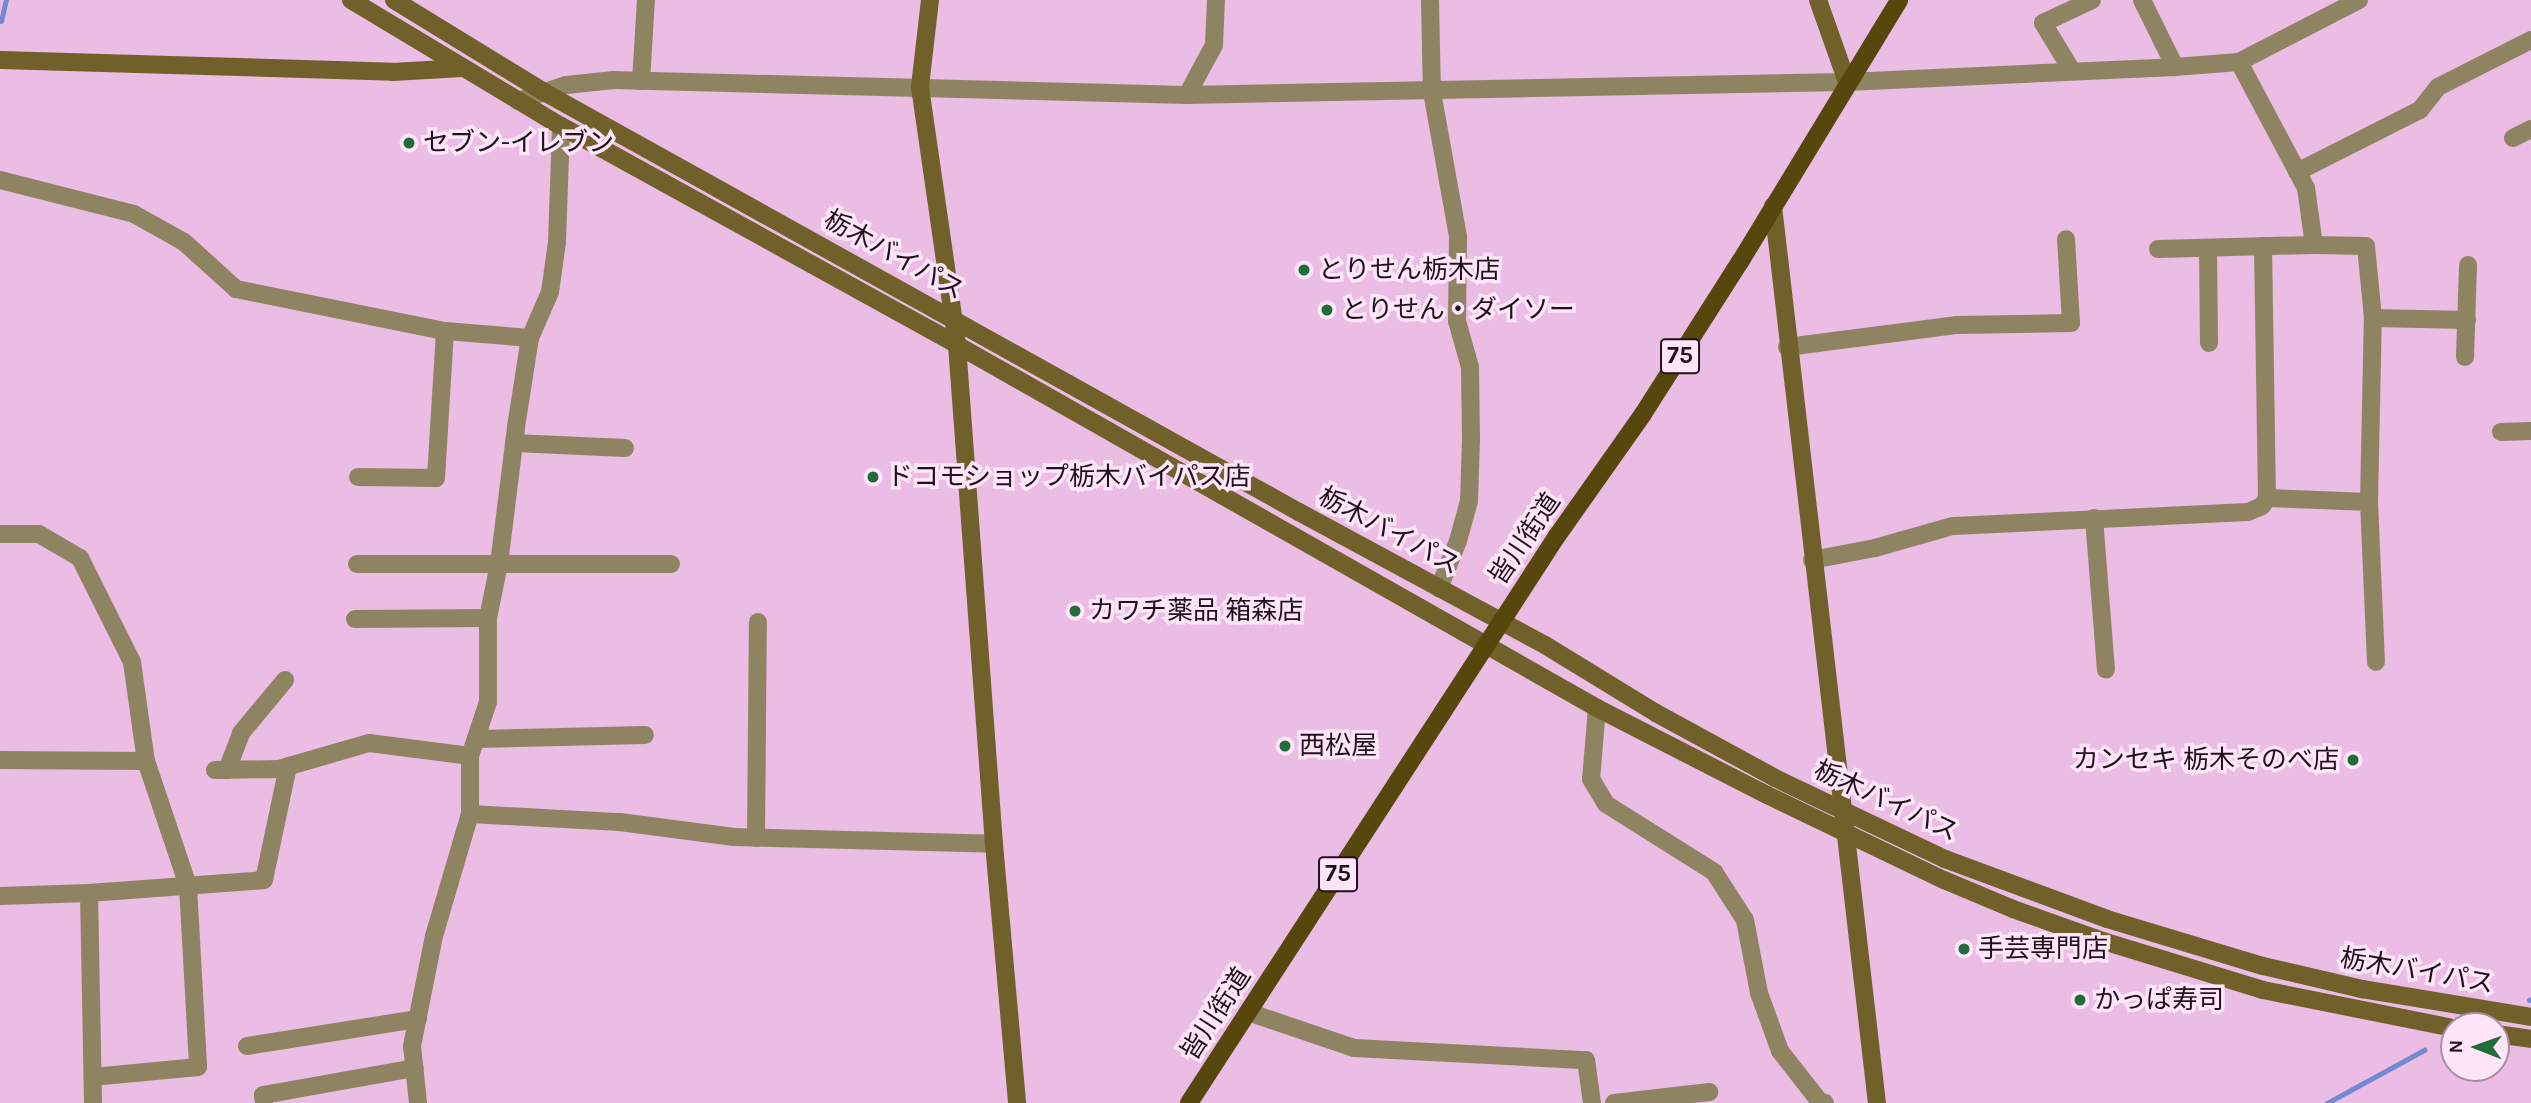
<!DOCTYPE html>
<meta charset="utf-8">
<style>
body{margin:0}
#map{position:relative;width:2531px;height:1103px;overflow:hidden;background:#ebbce4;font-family:Karla,"Noto Sans JP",sans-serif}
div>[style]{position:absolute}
.stream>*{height:5px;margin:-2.5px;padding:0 2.5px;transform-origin:2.5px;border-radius:2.5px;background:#7588d2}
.street>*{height:18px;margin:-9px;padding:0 9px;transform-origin:9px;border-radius:9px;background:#8f8461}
.secondary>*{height:18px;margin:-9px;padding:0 9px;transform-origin:9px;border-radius:9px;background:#716029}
.primary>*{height:18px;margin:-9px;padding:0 9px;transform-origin:9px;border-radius:9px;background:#58470c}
.dots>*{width:19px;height:19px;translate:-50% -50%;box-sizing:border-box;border:4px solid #fee5f9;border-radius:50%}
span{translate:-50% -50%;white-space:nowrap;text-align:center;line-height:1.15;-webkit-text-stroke:7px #fee5f9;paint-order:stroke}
.shield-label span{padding:2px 5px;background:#fee5f9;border:2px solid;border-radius:5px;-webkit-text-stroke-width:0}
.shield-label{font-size:24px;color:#21101f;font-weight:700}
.poi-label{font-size:26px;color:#21101f}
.left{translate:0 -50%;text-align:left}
.right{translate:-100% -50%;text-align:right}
.street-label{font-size:26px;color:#21101f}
.north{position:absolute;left:2440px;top:1012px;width:70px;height:70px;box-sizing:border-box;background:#fee5f9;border:2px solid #a690a2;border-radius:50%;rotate:271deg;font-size:19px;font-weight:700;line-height:28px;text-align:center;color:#21101f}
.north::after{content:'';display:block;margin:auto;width:24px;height:32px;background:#206d3c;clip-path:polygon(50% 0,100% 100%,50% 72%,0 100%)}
</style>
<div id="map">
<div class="stream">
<div style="left:1px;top:21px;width:22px;rotate:-77deg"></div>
<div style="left:2529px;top:1000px;width:2px;rotate:-27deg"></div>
<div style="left:2327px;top:1103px;width:111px;rotate:-28.7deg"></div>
</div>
<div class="street">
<div style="left:1430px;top:0;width:92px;rotate:88.8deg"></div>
<div style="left:1432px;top:92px;width:147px;rotate:79.8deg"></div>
<div style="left:1458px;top:237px;width:84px;rotate:90.7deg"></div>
<div style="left:1457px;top:321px;width:48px;rotate:74.2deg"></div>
<div style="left:1470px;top:367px;width:72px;rotate:89.2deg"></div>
<div style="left:1471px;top:439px;width:62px;rotate:91.8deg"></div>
<div style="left:1469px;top:501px;width:41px;rotate:105.4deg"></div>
<div style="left:1458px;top:541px;width:51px;rotate:112deg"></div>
<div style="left:2142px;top:0;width:75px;rotate:63.8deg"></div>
<div style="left:2072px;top:71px;width:56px;rotate:-121.1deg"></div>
<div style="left:2043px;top:23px;width:54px;rotate:-25.1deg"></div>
<div style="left:641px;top:81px;width:81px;rotate:-86.5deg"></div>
<div style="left:1187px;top:95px;width:57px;rotate:-61.6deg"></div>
<div style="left:1214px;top:45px;width:45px;rotate:-87.5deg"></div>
<div style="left:518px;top:101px;width:51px;rotate:-18.4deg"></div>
<div style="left:566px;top:85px;width:48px;rotate:-5.9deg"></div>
<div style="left:614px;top:80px;width:573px;rotate:1.5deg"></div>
<div style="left:1187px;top:95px;width:660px;rotate:-1.13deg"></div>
<div style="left:1847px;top:82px;width:328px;rotate:-2.6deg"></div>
<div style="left:2175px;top:67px;width:64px;rotate:-4.5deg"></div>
<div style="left:2239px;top:62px;width:135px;rotate:-27.3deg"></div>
<div style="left:2513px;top:138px;width:20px;rotate:-27deg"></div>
<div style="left:2297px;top:172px;width:138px;rotate:-26.8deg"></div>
<div style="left:2420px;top:110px;width:29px;rotate:-52deg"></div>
<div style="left:2438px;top:87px;width:104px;rotate:-26.8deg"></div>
<div style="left:0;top:180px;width:138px;rotate:14.2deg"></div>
<div style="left:134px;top:214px;width:57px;rotate:29.2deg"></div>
<div style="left:184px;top:242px;width:70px;rotate:42.1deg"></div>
<div style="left:236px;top:289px;width:213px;rotate:11.4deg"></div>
<div style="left:445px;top:331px;width:85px;rotate:4.7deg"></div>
<div style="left:2263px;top:246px;width:252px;rotate:89.1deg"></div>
<div style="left:2208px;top:248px;width:95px;rotate:89.4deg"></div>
<div style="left:2158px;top:249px;width:156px;rotate:-1.5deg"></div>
<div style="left:2373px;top:318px;width:94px;rotate:1.2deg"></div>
<div style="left:1787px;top:347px;width:170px;rotate:-7.4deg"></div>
<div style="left:1956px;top:325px;width:115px;rotate:-1deg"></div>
<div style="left:2071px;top:323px;width:84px;rotate:-93.4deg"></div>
<div style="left:2465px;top:357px;width:92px;rotate:-88.1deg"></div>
<div style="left:2501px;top:432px;width:30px;rotate:-2deg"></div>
<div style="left:514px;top:443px;width:111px;rotate:2.6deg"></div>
<div style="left:358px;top:477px;width:78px;rotate:0.7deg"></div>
<div style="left:436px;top:478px;width:147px;rotate:-86.5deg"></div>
<div style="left:2369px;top:502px;width:160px;rotate:87.5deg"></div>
<div style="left:2094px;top:518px;width:152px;rotate:85.5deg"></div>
<div style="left:0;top:534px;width:39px"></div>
<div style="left:39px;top:534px;width:48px;rotate:30.3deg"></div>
<div style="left:80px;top:558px;width:116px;rotate:63.4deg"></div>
<div style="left:132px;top:662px;width:100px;rotate:82deg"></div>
<div style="left:146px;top:761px;width:132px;rotate:71.4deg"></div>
<div style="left:188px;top:886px;width:181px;rotate:86.8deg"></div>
<div style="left:198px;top:1067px;width:106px;rotate:174.6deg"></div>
<div style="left:1812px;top:560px;width:64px;rotate:-10.8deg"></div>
<div style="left:1875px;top:548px;width:81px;rotate:-15.8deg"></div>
<div style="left:1953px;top:526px;width:295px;rotate:-2.7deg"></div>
<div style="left:2248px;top:512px;width:15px;rotate:-23deg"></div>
<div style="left:2262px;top:506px;width:9px;rotate:-58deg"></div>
<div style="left:2267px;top:498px;width:102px;rotate:2.2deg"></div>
<div style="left:2369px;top:502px;width:184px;rotate:-88.8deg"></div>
<div style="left:2373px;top:318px;width:72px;rotate:-95.6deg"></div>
<div style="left:2366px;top:246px;width:52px;rotate:-178.9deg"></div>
<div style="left:2314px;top:245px;width:58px;rotate:-98deg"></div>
<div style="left:2306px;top:188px;width:143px;rotate:-118deg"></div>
<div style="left:357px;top:564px;width:314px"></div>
<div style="left:355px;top:619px;width:133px;rotate:-0.4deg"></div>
<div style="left:1597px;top:708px;width:71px;rotate:94.8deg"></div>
<div style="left:1591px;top:779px;width:29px;rotate:59deg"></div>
<div style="left:1606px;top:804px;width:128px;rotate:32.2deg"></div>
<div style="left:1714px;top:872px;width:57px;rotate:57.1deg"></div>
<div style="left:1745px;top:920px;width:74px;rotate:79.1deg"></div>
<div style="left:1759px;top:993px;width:62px;rotate:70.1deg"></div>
<div style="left:1780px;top:1051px;width:65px;rotate:51.9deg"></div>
<div style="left:1820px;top:1102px;width:5px;rotate:11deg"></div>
<div style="left:478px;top:739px;width:167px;rotate:-1.4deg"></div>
<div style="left:0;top:760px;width:146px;rotate:0.4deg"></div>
<div style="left:215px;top:770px;width:64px;rotate:-0.9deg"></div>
<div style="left:279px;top:769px;width:94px;rotate:-16.1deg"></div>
<div style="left:369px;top:743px;width:102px;rotate:7.3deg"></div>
<div style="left:227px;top:770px;width:40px;rotate:-69deg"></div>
<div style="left:241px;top:733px;width:69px;rotate:-50.3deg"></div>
<div style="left:470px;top:814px;width:150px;rotate:3.1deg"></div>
<div style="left:620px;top:822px;width:115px;rotate:7.5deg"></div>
<div style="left:734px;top:837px;width:260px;rotate:1.5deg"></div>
<div style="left:756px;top:838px;width:216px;rotate:-89.5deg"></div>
<div style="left:89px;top:893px;width:175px;rotate:-4.2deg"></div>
<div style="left:264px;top:880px;width:116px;rotate:-78.1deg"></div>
<div style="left:0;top:896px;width:89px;rotate:-1.9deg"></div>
<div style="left:89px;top:893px;width:210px;rotate:88.9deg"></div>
<div style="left:1248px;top:1012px;width:112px;rotate:18.8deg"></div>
<div style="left:1354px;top:1048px;width:232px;rotate:3deg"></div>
<div style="left:1586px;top:1060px;width:43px;rotate:82.1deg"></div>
<div style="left:247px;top:1046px;width:173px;rotate:-9deg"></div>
<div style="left:264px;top:1103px;width:8px;rotate:-97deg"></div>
<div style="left:263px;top:1095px;width:154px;rotate:-10.1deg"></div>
<div style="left:418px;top:1103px;width:57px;rotate:-96deg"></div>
<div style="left:412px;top:1046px;width:112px;rotate:-78.7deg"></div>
<div style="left:434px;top:936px;width:127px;rotate:-73.6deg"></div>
<div style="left:470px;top:814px;width:58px;rotate:-90deg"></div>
<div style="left:470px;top:756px;width:57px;rotate:-71.6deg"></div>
<div style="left:488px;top:702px;width:84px;rotate:-90deg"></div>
<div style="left:488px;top:618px;width:55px;rotate:-78.5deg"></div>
<div style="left:499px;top:564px;width:138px;rotate:-82.9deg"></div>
<div style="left:516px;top:427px;width:90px;rotate:-81.1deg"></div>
<div style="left:530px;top:338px;width:50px;rotate:-66.5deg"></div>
<div style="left:550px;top:292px;width:50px;rotate:-82deg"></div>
<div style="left:557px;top:242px;width:116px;rotate:-88deg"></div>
<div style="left:1614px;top:1103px;width:96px;rotate:-6.6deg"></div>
</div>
<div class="secondary">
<div style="left:351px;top:0;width:245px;rotate:31deg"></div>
<div style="left:561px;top:126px;width:453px;rotate:28.9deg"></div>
<div style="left:957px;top:345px;width:736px;rotate:29.56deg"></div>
<div style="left:1597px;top:708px;width:191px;rotate:27.1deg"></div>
<div style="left:1767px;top:795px;width:196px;rotate:25.7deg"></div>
<div style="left:1944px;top:880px;width:75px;rotate:22.8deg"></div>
<div style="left:2013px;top:909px;width:96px;rotate:19.6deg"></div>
<div style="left:2103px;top:941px;width:167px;rotate:17deg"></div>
<div style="left:2263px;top:990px;width:195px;rotate:11.3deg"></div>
<div style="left:394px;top:0;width:176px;rotate:31.5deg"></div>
<div style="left:544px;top:92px;width:864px;rotate:29.09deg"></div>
<div style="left:1299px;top:512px;width:280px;rotate:28.4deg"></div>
<div style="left:1545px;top:645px;width:130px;rotate:31.5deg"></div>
<div style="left:1656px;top:713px;width:136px;rotate:28.6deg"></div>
<div style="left:1775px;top:778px;width:188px;rotate:25.5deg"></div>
<div style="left:1945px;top:859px;width:173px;rotate:20.3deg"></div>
<div style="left:2107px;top:919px;width:163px;rotate:16.8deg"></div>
<div style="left:2263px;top:966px;width:102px;rotate:13.1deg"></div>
<div style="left:2362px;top:989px;width:171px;rotate:9.4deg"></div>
<div style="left:930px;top:0;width:88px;rotate:96.6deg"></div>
<div style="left:920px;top:87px;width:261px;rotate:81.8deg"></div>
<div style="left:957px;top:345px;width:500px;rotate:85.76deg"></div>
<div style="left:994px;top:844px;width:260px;rotate:84.9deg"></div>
<div style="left:1818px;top:0;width:87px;rotate:70.5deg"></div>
<div style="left:0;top:60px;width:393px;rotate:1.7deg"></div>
<div style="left:393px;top:72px;width:69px;rotate:-3.3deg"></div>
<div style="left:1773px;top:206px;width:903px;rotate:83.39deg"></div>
<div style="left:2496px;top:1034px;width:35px;rotate:8deg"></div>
</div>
<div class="primary">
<div style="left:1189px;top:1103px;width:676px;rotate:-57.02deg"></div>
<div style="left:1557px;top:536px;width:149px;rotate:-54.8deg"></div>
<div style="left:1643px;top:414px;width:180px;rotate:-57.5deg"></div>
<div style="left:1740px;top:262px;width:306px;rotate:-58.7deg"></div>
</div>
<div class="dots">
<div style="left:409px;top:143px;background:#206d3c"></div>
<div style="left:1304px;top:270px;background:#206d3c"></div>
<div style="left:1327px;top:310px;background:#206d3c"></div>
<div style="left:873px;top:477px;background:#206d3c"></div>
<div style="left:1075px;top:611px;background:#206d3c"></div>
<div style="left:1285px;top:746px;background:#206d3c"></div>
<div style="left:2353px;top:760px;background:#206d3c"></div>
<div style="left:1964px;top:949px;background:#206d3c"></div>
<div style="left:2080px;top:1000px;background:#206d3c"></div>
</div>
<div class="shield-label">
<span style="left:1680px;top:356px">75</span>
<span style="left:1338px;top:874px">75</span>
</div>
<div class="poi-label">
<span class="left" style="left:423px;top:143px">セブン-イレブン</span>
<span class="left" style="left:1318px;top:270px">とりせん栃木店</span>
<span class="left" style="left:1341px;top:310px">とりせん・ダイソー</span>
<span class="left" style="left:887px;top:477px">ドコモショップ栃木バイパス店</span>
<span class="left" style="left:1089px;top:611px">カワチ薬品 箱森店</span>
<span class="left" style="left:1299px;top:746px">西松屋</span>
<span class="right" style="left:2339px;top:760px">カンセキ 栃木そのべ店</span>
<span class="left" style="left:1978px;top:949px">手芸専門店</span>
<span class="left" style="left:2094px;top:1000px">かっぱ寿司</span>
</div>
<div class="street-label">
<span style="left:894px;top:255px;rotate:29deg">栃木バイパス</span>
<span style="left:1389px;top:531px;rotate:28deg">栃木バイパス</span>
<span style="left:1525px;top:539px;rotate:-56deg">皆川街道</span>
<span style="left:1886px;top:801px;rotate:25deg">栃木バイパス</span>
<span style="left:2417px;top:971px;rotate:10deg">栃木バイパス</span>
<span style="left:1216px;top:1014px;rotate:-57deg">皆川街道</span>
</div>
<div class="north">N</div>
</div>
